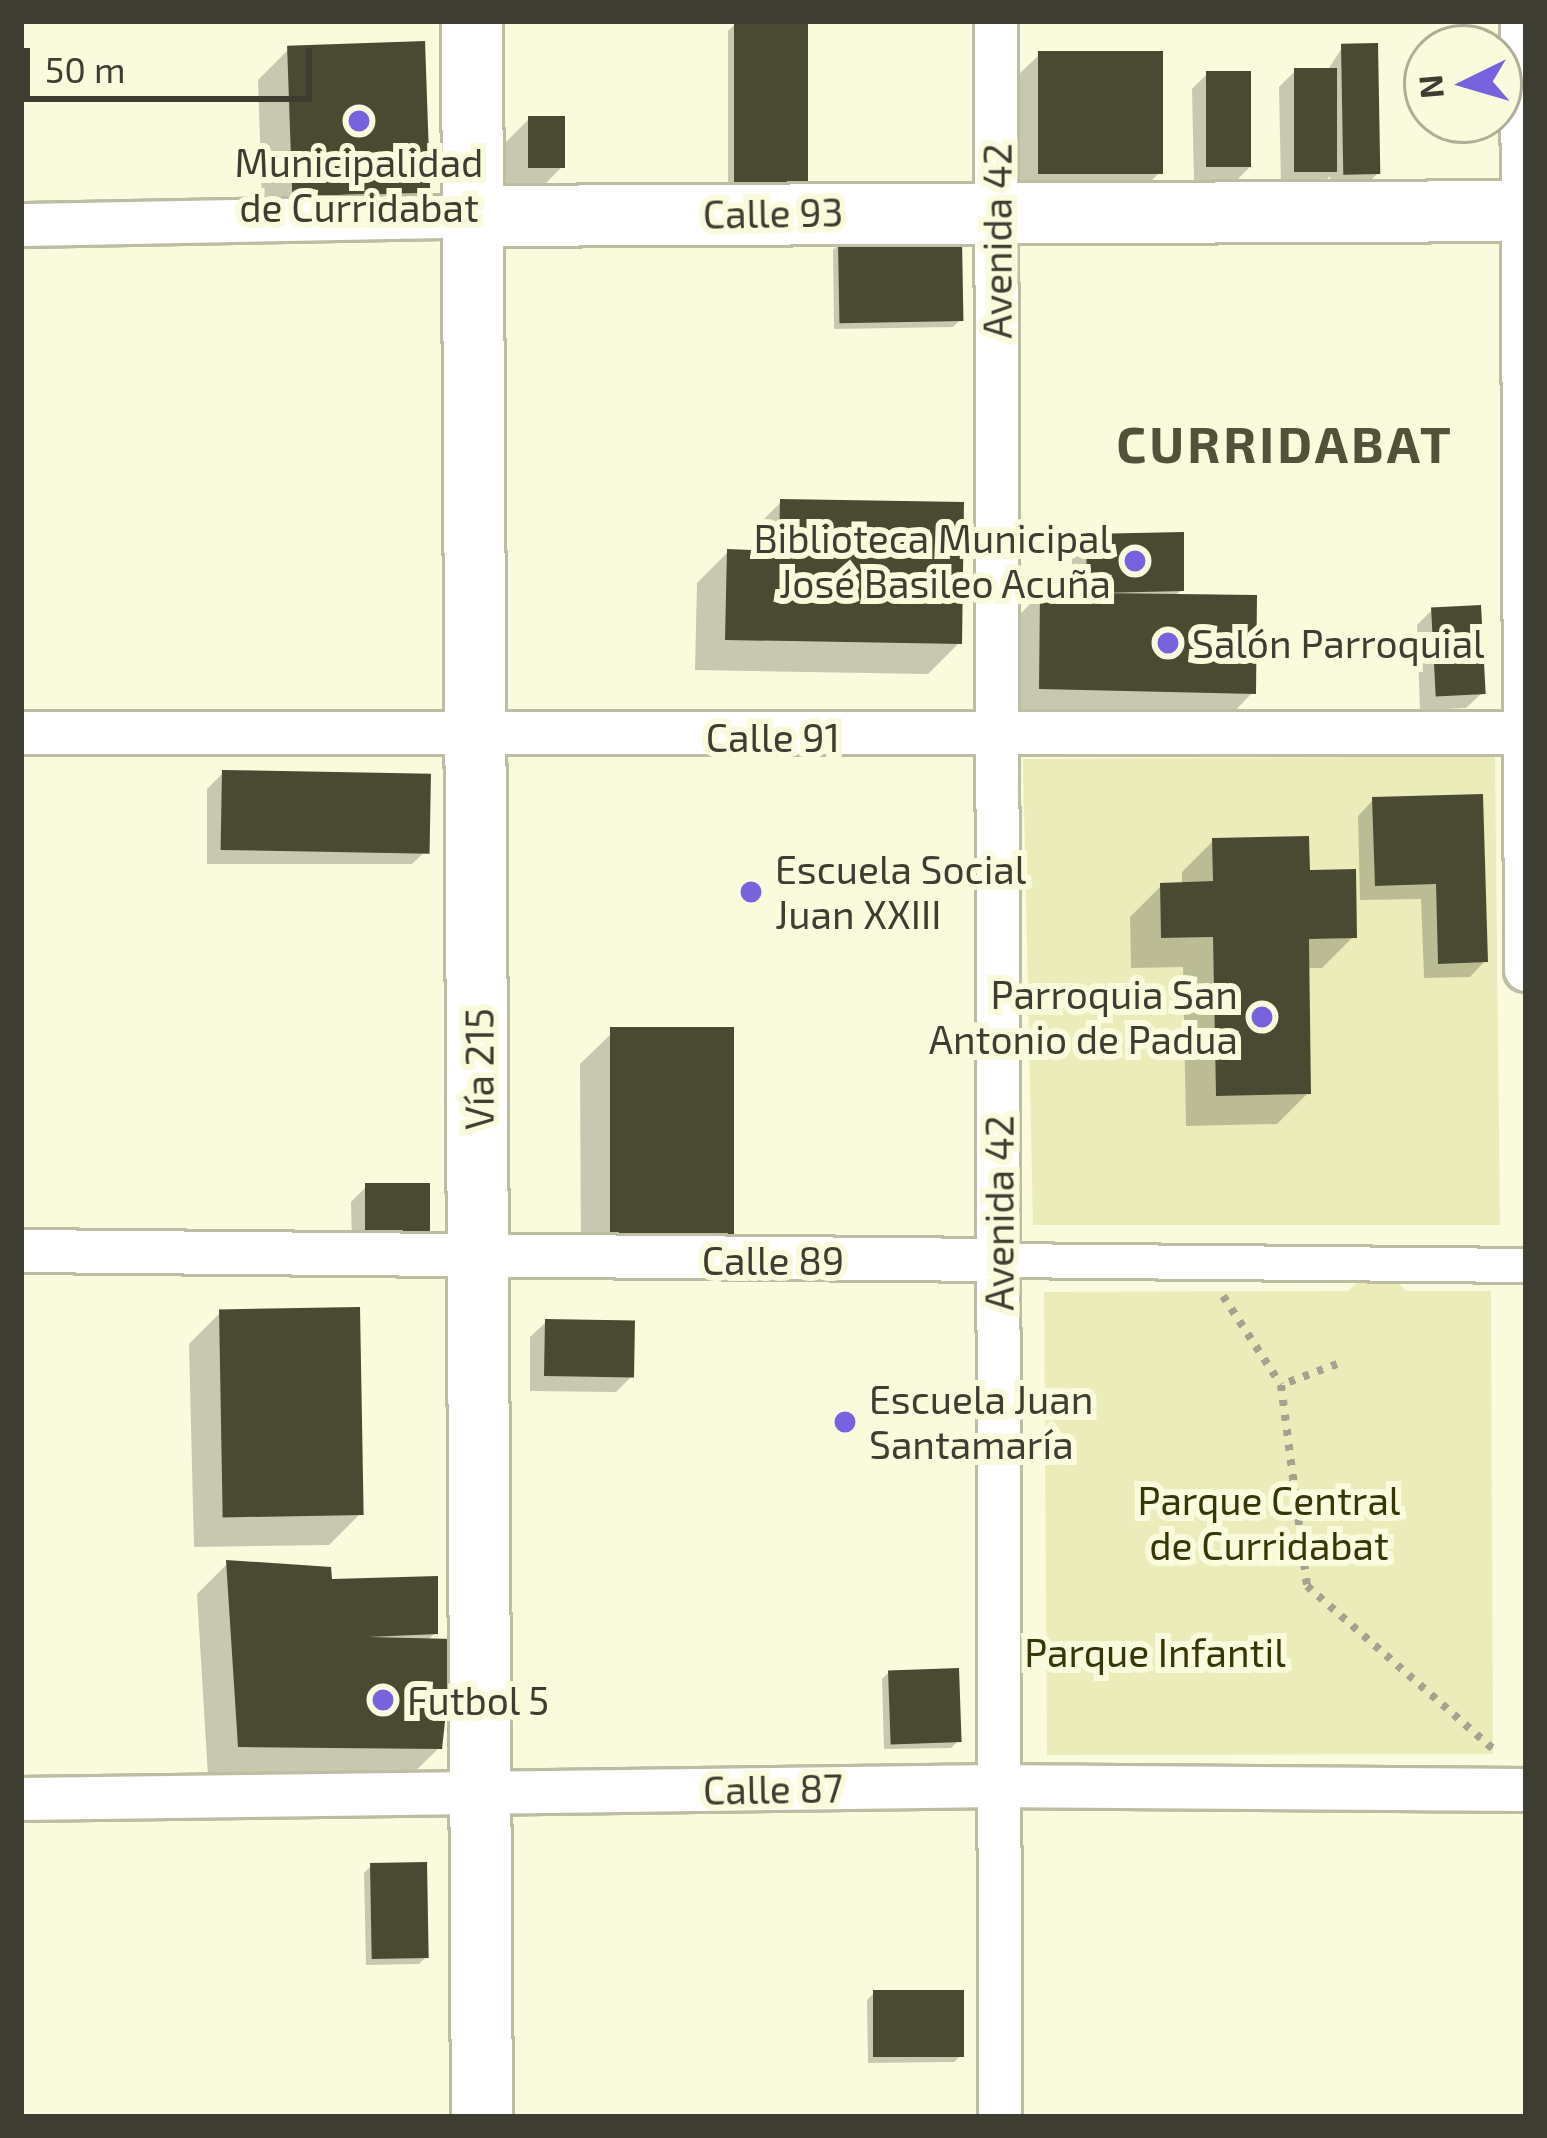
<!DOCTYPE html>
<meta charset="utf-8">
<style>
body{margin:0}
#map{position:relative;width:1547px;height:2138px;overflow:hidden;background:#fafadd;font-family:"Exo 2",sans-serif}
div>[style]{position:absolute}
.green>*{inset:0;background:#ececba}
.shadow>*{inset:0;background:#0003}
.building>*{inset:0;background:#4a4a32;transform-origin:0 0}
.path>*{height:8px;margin-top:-4px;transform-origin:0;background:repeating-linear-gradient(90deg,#a3a38f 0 6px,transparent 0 15px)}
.roads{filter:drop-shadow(3px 0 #bdbda2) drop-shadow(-3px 0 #bdbda2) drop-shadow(0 3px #bdbda2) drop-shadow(0 -3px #bdbda2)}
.pedestrian>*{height:33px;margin:-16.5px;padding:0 16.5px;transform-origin:16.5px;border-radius:16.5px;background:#fff}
.minor>*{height:42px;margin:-21px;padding:0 21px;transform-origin:21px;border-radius:21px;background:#fff}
.secondary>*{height:60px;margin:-30px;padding:0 30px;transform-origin:30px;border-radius:30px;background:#fff}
.dots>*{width:33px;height:33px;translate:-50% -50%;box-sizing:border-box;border:6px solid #fafadd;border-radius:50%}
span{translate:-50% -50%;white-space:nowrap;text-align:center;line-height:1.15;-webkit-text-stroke:12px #fafadd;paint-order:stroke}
.poi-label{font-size:39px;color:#3d3d32}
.right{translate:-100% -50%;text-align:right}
.left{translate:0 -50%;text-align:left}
.street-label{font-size:39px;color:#3d3d32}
.park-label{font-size:39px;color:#373607}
.district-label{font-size:51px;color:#525139;font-weight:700;letter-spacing:3px}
.frame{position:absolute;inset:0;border:24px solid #3d3d32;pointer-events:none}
.north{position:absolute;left:1403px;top:24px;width:120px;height:120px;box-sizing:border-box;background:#fafadd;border:3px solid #aeae99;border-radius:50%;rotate:265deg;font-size:33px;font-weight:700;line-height:48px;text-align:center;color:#3d3d32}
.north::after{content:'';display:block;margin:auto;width:42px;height:54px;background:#7763dd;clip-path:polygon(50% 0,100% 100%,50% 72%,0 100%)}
.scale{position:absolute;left:24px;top:48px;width:288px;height:54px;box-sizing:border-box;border:6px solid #3d3d32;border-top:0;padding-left:15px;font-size:36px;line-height:42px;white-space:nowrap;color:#3d3d32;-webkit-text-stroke:9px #fafadd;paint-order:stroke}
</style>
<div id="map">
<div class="green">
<div style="clip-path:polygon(evenodd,1495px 756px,1500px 1225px,1033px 1225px,1023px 759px,1495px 756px,1483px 795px,1488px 962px,1438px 963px,1436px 884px,1375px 886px,1373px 797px,1483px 795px,1495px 756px,1309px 836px,1310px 870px,1355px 869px,1356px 938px,1309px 939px,1311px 1094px,1216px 1096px,1213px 937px,1161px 938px,1160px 884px,1213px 881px,1213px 838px,1309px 836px)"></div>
<div style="clip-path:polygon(1377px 1263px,1406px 1291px,1491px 1291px,1493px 1754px,1047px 1755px,1044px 1292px,1348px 1291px)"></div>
</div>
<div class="shadow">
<div style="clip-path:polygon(735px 24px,804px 181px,797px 188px,728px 187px,728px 31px)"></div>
<div style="clip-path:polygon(1342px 48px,1378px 173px,1363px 188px,1331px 188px,1330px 176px,1320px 186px,1281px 186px,1279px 87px,1295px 71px,1327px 71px)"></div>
<div style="clip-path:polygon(289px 49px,427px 194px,263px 231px,258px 80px)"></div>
<div style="clip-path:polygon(1040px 54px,1159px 173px,1135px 197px,1016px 196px,1016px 77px)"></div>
<div style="clip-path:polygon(1207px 74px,1250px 167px,1234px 183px,1194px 182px,1192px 89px)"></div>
<div style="clip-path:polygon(529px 119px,562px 167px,538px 191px,506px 191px,505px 143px)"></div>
<div style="clip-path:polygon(840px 243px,960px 320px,953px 327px,834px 329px,833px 250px)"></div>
<div style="clip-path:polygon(781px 502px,959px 643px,928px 674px,695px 670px,697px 583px,728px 552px,757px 552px,757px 526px)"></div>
<div style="clip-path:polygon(1088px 537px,1181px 590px,1175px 596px,1253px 692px,1230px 716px,1017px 711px,1018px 616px,1041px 593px,1072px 593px,1072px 553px)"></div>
<div style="clip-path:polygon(1433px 609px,1482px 693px,1466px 708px,1420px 710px,1417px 625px)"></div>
<div style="clip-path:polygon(223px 773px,428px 849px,412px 864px,207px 864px,207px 789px)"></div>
<div style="clip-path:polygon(1480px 797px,1485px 961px,1470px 977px,1424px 978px,1421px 899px,1360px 900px,1358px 816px,1373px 800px)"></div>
<div style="clip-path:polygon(1213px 841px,1308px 873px,1353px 937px,1322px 968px,1306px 968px,1308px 1093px,1277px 1124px,1186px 1126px,1183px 967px,1131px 968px,1130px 917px,1161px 886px,1182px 885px,1182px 872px)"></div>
<div style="clip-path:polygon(612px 1033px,731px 1235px,700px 1266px,581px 1265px,580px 1064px)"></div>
<div style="clip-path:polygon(367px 1186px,428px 1231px,412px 1246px,352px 1247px,351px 1202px)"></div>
<div style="clip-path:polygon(220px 1313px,360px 1514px,329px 1545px,194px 1547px,189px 1344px)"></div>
<div style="clip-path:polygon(546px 1322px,632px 1376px,616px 1392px,530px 1391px,530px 1337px)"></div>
<div style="clip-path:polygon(228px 1563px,435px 1633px,427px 1641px,439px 1748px,407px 1779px,208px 1777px,197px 1594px)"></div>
<div style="clip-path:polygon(889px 1672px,958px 1741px,951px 1748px,884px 1749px,882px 1679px)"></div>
<div style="clip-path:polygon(371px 1866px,426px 1957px,419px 1964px,366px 1965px,364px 1873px)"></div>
<div style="clip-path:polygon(874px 1993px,961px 2055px,954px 2062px,868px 2063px,867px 2000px)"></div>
</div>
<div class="building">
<div style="left:734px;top:21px;width:74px;height:161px"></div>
<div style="left:425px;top:41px;width:155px;height:138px;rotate:88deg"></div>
<div style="left:1378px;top:43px;width:131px;height:37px;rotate:89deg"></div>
<div style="left:1038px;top:51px;width:125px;height:123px"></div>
<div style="left:1294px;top:68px;width:43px;height:104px"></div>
<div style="left:1206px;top:71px;width:45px;height:96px"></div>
<div style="left:528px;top:116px;width:37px;height:52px"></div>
<div style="left:962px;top:239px;width:82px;height:124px;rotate:89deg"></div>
<div style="clip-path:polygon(780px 499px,964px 502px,962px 644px,725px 640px,727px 549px,779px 551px)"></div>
<div style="clip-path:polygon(1184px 532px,1184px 591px,1098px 593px,1257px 595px,1256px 694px,1039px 689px,1040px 590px,1087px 593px,1086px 534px)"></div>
<div style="left:1481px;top:605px;width:89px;height:50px;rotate:87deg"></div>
<div style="left:222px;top:770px;width:209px;height:80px;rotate:1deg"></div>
<div style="clip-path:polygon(1483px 794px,1488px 962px,1438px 964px,1436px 884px,1375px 886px,1372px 797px)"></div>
<div style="clip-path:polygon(1309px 836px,1310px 870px,1356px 869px,1357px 938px,1309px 939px,1311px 1094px,1216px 1096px,1213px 937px,1161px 938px,1160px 883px,1213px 881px,1212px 838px)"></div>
<div style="left:734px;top:1027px;width:209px;height:124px;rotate:90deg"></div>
<div style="left:365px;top:1183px;width:65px;height:50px"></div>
<div style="left:360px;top:1307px;width:208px;height:141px;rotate:89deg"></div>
<div style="left:545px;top:1319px;width:90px;height:57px;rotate:1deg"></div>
<div style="clip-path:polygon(226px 1560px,331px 1567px,332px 1579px,438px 1576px,438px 1634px,368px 1637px,454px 1639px,442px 1749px,238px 1747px)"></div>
<div style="left:959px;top:1668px;width:74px;height:71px;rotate:88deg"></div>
<div style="left:427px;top:1862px;width:96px;height:57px;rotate:89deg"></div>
<div style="left:873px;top:1990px;width:91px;height:67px"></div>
</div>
<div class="path">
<div style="left:1223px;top:1296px;width:106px;rotate:56.9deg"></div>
<div style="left:1337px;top:1364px;width:60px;rotate:159.4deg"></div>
<div style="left:1281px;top:1385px;width:203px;rotate:82.6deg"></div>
<div style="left:1307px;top:1586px;width:247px;rotate:41.2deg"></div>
</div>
<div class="roads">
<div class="pedestrian">
<div style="left:998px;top:1260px;width:528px;rotate:0.54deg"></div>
</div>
<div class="minor">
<div style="left:996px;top:21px;width:2096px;rotate:89.89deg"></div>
<div style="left:1522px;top:21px;width:949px;rotate:89.76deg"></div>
<div style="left:21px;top:225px;width:453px;rotate:-1.1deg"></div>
<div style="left:21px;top:733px;width:1505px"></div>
<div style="left:21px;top:1251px;width:977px;rotate:0.53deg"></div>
<div style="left:21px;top:1799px;width:978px;rotate:-0.76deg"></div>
<div style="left:999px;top:1786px;width:527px;rotate:0.43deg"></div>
</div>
<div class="secondary">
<div style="left:472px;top:21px;width:2096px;rotate:89.73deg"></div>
<div style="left:474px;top:216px;width:1052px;rotate:-0.27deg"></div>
</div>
</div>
<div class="dots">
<div style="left:359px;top:121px;background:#7763dd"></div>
<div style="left:1135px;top:561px;background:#7763dd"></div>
<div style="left:1168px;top:643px;background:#7763dd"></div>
<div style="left:751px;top:892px;background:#7763dd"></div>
<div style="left:1262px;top:1017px;background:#7763dd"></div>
<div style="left:845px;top:1422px;background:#7763dd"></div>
<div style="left:383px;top:1700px;background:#7763dd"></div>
</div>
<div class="poi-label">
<span style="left:359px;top:185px">Municipalidad<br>de Curridabat</span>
<span class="right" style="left:1111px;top:561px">Biblioteca Municipal<br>José Basileo Acuña</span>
<span class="left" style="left:1192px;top:643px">Salón Parroquial</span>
<span class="left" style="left:775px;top:892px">Escuela Social<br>Juan XXIII</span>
<span class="right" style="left:1238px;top:1017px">Parroquia San<br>Antonio de Padua</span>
<span class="left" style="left:869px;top:1422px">Escuela Juan<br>Santamaría</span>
<span class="left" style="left:407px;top:1700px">Futbol 5</span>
</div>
<div class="street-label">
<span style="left:773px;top:213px;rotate:-1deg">Calle 93</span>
<span style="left:997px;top:241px;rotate:-90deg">Avenida 42</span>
<span style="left:773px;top:737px">Calle 91</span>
<span style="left:479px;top:1069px;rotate:-90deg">Vía 215</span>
<span style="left:999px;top:1213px;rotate:-90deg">Avenida 42</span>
<span style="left:773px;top:1260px">Calle 89</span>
<span style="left:773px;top:1789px;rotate:-1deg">Calle 87</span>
</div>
<div class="park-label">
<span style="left:1269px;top:1523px">Parque Central<br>de Curridabat</span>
<span style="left:1155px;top:1652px">Parque Infantil</span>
</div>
<div class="district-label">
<span style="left:1285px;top:443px">CURRIDABAT</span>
</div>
<div class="frame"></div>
<div class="north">N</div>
<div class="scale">50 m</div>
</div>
